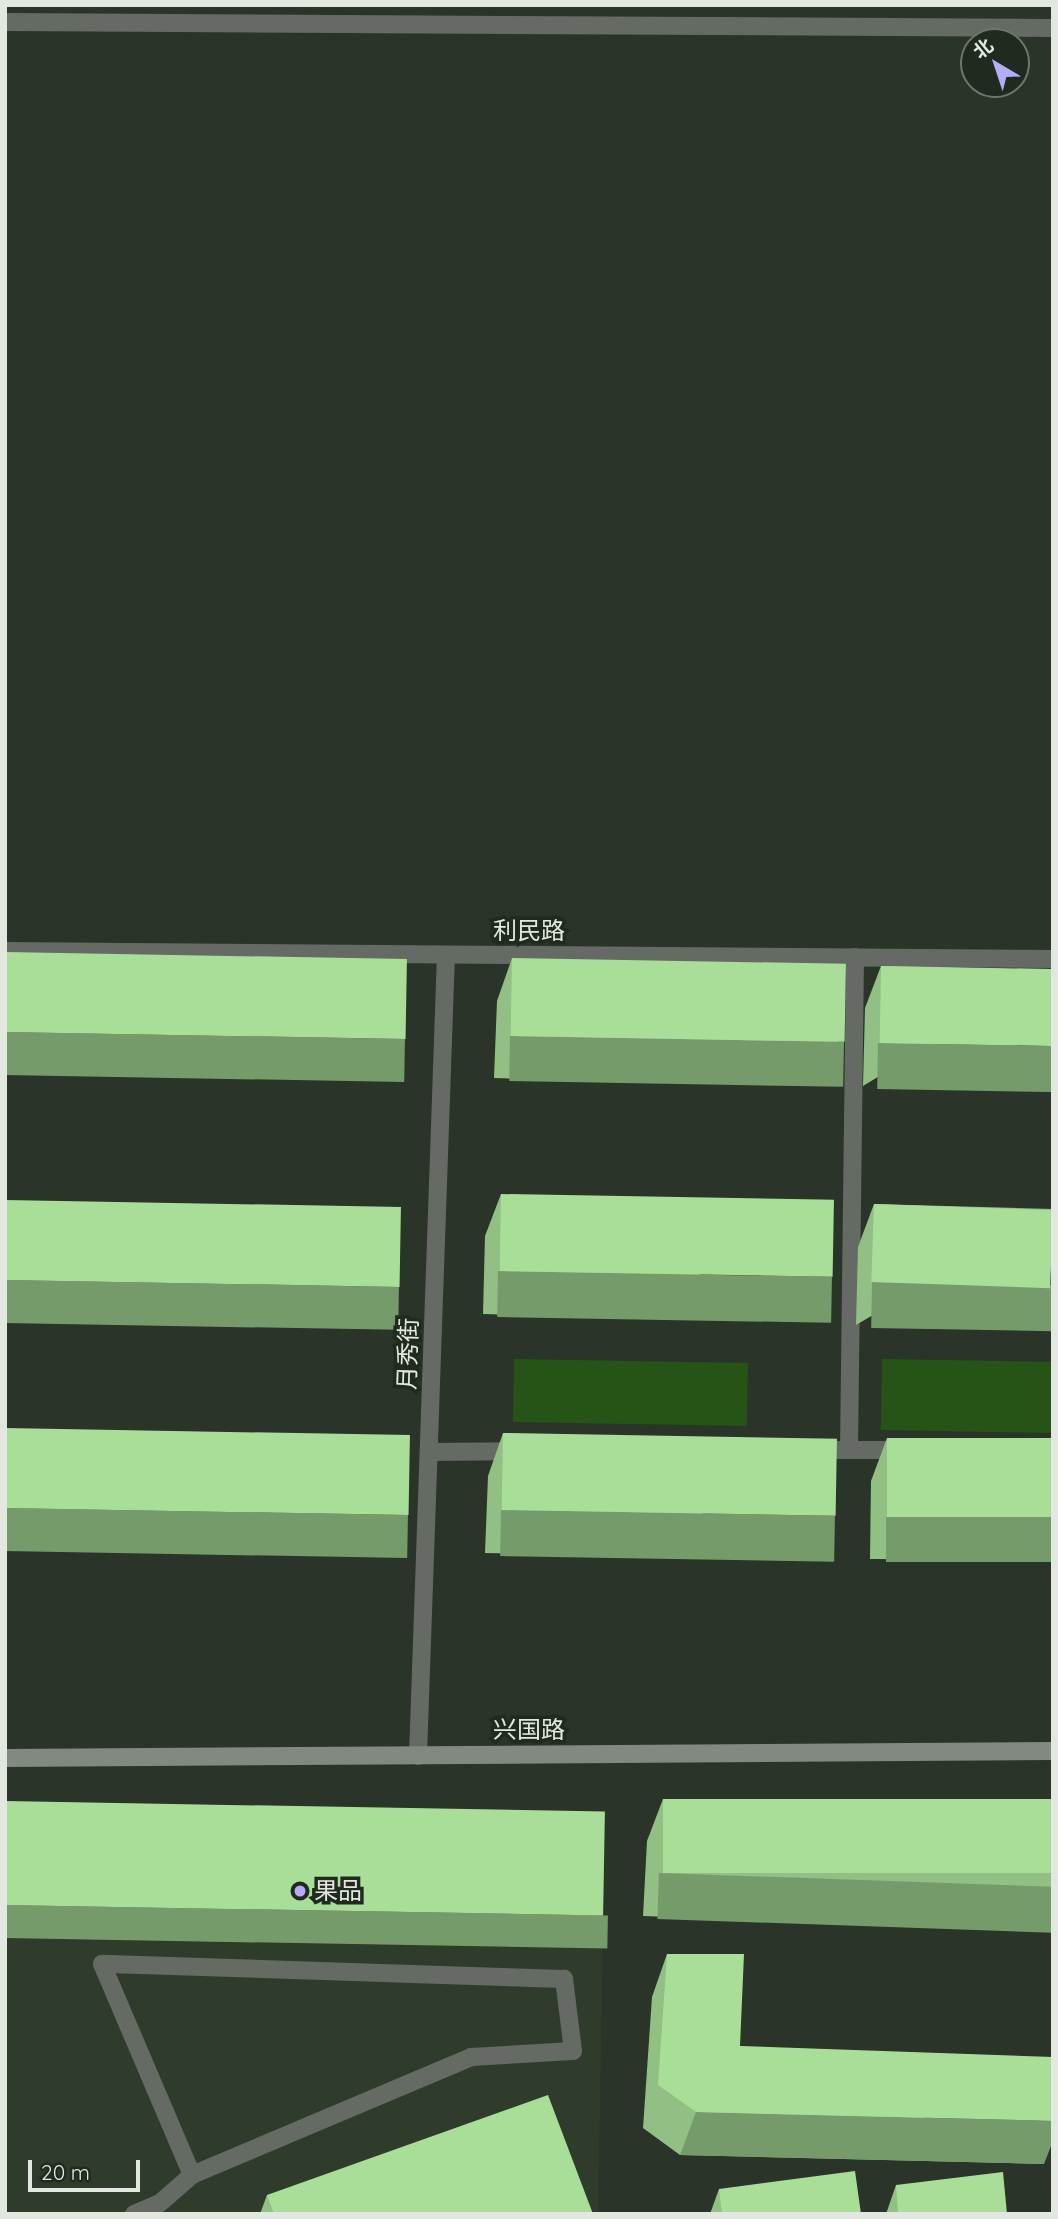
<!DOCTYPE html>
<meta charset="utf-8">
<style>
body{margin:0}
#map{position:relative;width:1058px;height:2219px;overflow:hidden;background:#2b3429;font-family:Quicksand,"Noto Sans SC",sans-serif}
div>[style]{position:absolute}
.built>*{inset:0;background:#2f3c2b;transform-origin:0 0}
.green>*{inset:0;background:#265416;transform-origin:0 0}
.service>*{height:18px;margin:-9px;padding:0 9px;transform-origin:9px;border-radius:9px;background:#656a64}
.minor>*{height:18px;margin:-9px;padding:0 9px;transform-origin:9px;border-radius:9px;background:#656a64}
.tertiary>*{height:18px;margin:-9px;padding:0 9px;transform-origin:9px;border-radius:9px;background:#656a64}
.secondary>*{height:18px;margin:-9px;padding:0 9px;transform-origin:9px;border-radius:9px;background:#828980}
.wall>*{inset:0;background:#91bf84}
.shaded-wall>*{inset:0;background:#769b6b;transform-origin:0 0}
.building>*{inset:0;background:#a9de99;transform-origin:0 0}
.dots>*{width:19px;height:19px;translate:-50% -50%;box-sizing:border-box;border:4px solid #212a1f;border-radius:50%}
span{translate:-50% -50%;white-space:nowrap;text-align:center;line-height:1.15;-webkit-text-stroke:7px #212a1f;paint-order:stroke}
.street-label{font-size:24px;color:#e2e8e0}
.poi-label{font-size:24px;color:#e2e8e0}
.left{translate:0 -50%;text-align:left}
.frame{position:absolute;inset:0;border:7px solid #e2e8e0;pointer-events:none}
.north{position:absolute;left:960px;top:28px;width:70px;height:70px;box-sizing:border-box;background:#212a1f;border:2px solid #6e766c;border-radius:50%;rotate:321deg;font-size:19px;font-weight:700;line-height:28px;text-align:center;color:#e2e8e0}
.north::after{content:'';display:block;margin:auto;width:24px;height:32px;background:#b4acf9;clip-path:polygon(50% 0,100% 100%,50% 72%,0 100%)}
.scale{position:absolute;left:28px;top:2160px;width:112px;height:32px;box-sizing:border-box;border:4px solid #e2e8e0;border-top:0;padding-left:9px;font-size:21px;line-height:24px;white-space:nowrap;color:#e2e8e0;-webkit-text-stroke:5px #212a1f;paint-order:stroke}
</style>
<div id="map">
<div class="built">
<div style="left:5px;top:1810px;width:600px;height:404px;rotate:1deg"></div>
</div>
<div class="green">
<div style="left:514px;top:1359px;width:234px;height:63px;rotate:1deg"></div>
<div style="left:882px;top:1359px;width:171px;height:71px;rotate:1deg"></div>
</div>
<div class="service">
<div style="left:815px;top:1450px;width:91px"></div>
<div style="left:849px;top:1450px;width:493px;rotate:-89.3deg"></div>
<div style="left:429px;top:1452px;width:92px;rotate:-0.6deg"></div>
<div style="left:134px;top:2214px;width:28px;rotate:-23deg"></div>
<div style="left:160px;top:2203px;width:43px;rotate:-41.2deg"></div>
<div style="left:192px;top:2175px;width:303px;rotate:-22.9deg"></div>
<div style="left:471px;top:2057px;width:102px;rotate:-3.4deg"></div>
<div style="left:573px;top:2051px;width:73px;rotate:-97.1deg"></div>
<div style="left:564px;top:1979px;width:462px;rotate:-178.1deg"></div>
<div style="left:102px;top:1964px;width:229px;rotate:66.9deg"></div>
</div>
<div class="minor">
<div style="left:418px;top:1756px;width:801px;rotate:-88deg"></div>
</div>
<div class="tertiary">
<div style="left:5px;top:22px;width:1048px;rotate:0.33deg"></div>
<div style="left:5px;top:951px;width:1048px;rotate:0.44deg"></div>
</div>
<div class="secondary">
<div style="left:5px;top:1758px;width:1048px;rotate:-0.38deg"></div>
</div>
<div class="wall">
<div style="clip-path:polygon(512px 958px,844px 1043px,829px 1086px,494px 1078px,497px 1001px)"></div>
<div style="clip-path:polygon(881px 966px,1053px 970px,863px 1086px,865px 1008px)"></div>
<div style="clip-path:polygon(501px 1194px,817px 1322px,483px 1314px,485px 1236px)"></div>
<div style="clip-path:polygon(874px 1204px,1053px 1209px,856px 1325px,858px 1247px)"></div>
<div style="clip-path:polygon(503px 1433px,820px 1561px,485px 1553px,488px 1476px)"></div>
<div style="clip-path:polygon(887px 1438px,1053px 1438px,1053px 1560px,870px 1559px,871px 1481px)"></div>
<div style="clip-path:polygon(663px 1799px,1053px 1802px,1053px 1930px,643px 1916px,647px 1841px)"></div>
<div style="clip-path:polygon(667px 1954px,740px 2046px,1044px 2164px,680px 2155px,643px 2128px,652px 1997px)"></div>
<div style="clip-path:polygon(896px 2185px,1007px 2214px,886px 2214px)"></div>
<div style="clip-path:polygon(719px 2189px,861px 2214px,710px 2214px)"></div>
<div style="clip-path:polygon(267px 2195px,593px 2214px,260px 2214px)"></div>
</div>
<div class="shaded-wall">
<div style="left:5px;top:1032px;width:400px;height:43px;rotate:1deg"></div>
<div style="left:510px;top:1036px;width:334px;height:45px;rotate:1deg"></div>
<div style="left:878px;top:1043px;width:175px;height:46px;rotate:1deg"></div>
<div style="left:498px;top:1271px;width:334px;height:46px;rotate:1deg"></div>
<div style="left:5px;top:1280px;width:394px;height:43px;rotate:1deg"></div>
<div style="left:872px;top:1282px;width:181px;height:46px;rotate:1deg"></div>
<div style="left:5px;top:1508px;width:403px;height:43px;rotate:1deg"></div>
<div style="left:501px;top:1510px;width:334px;height:46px;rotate:1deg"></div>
<div style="left:886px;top:1517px;width:167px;height:45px"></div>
<div style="left:659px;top:1873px;width:394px;height:46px;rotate:2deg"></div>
<div style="left:5px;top:1905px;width:603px;height:33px;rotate:1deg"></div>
<div style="clip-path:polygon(696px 2112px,1053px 2121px,1053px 2141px,1044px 2164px,680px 2155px)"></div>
</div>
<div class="building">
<div style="left:5px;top:952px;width:402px;height:80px;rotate:1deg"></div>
<div style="left:512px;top:958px;width:334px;height:78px;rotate:1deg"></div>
<div style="left:881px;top:966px;width:172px;height:77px;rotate:1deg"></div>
<div style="left:501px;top:1194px;width:333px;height:77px;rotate:1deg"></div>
<div style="left:5px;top:1200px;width:396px;height:80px;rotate:1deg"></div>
<div style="left:874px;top:1204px;width:179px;height:78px;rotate:2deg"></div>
<div style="left:5px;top:1428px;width:405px;height:80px;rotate:1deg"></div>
<div style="left:503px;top:1433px;width:334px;height:77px;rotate:1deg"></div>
<div style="left:887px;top:1438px;width:166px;height:79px"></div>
<div style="left:663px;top:1799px;width:390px;height:74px"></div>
<div style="left:5px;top:1801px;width:600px;height:104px;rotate:1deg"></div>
<div style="clip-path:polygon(667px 1954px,744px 1954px,740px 2046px,1053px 2057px,1053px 2121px,696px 2112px,658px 2085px)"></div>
<div style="clip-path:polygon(548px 2095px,593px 2214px,274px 2214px,267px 2195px)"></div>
<div style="clip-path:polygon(855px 2171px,861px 2214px,722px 2214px,719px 2189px)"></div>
<div style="clip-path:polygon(1003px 2172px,1007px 2214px,898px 2214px,896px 2185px)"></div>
</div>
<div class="dots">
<div style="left:300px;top:1891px;background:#b4acf9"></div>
</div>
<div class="street-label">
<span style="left:529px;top:931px">利民路</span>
<span style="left:408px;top:1354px;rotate:-88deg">月秀街</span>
<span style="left:529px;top:1730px">兴国路</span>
</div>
<div class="poi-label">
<span class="left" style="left:314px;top:1891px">果品</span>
</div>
<div class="frame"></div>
<div class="north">北</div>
<div class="scale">20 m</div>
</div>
